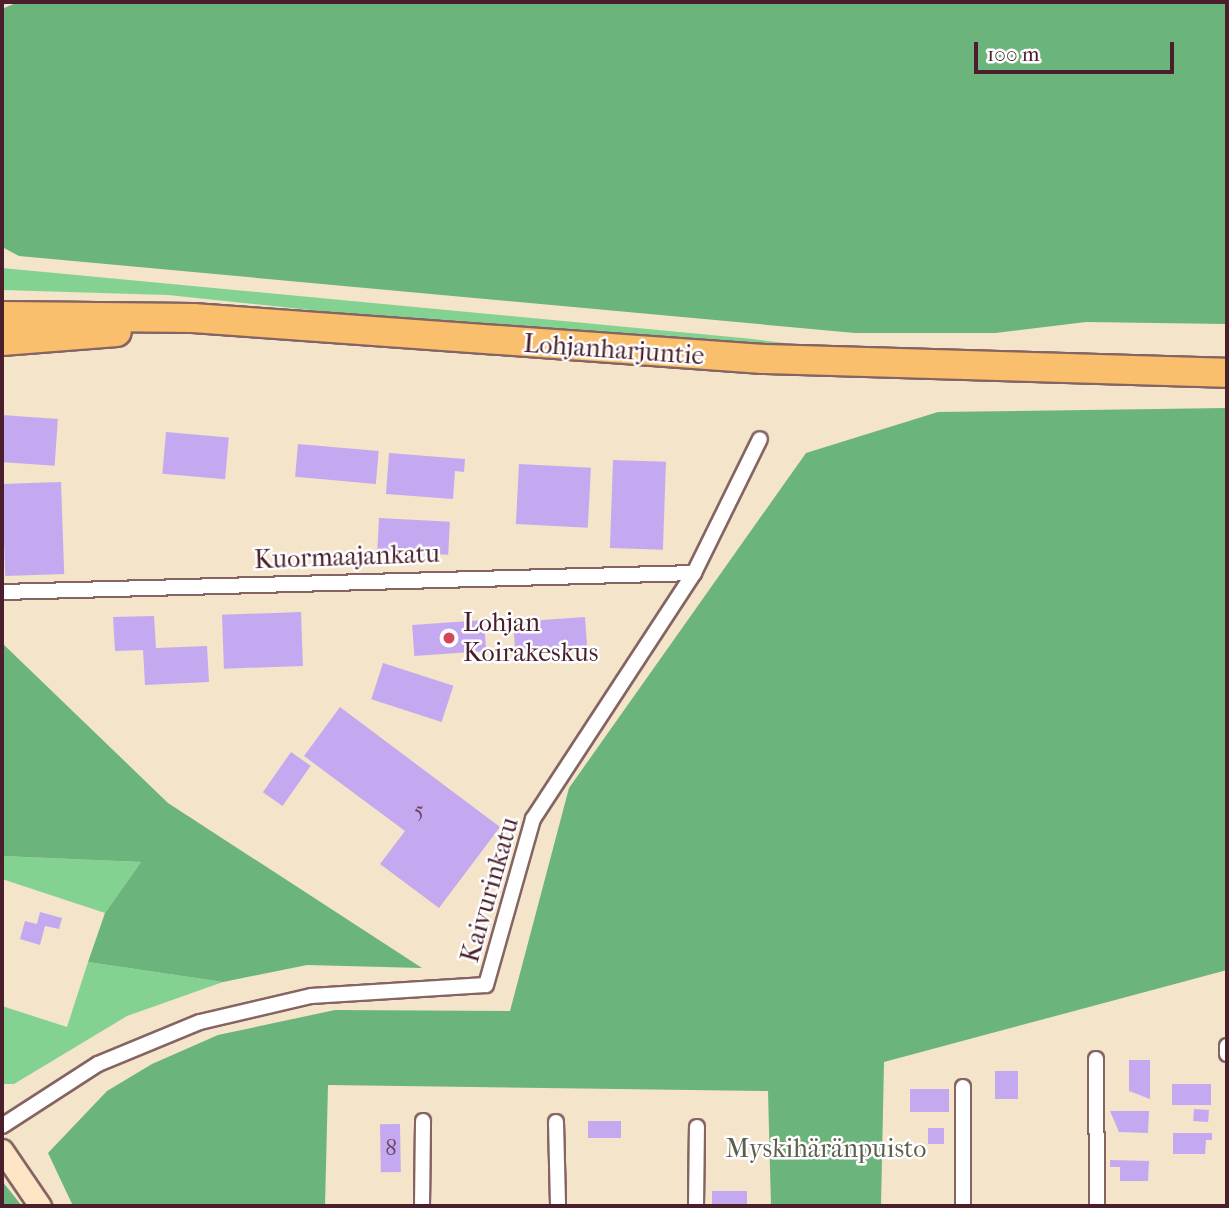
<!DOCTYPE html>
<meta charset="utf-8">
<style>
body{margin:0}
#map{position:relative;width:1229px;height:1208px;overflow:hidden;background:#f3e4ca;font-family:"IM FELL French Canon",serif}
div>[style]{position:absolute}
.green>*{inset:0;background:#84d291}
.forest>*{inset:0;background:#6bb47b}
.building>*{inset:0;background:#c5a9f0;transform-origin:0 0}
.roads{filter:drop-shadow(2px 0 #856463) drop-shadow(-2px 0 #856463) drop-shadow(0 2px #856463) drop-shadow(0 -2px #856463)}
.street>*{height:14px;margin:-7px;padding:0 7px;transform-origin:7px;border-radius:7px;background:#fff}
.secondary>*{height:21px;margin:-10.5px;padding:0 10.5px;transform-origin:10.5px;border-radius:10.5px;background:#fde5c5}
.highway>*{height:28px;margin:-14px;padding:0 14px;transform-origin:14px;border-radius:14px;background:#f9bf6d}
.dots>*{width:19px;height:19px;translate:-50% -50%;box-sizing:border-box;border:4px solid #fff;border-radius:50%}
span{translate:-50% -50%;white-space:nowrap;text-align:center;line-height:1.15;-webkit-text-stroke:5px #fff;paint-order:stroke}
.number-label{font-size:23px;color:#69425c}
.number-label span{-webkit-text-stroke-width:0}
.street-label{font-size:26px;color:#4a1f2b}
.poi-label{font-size:26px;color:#4a1f2b}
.left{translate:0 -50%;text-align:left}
.park-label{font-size:26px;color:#5e5e4f}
.frame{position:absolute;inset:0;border:4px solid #4a1f2b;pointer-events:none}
.scale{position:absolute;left:974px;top:42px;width:200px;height:32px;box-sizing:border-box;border:4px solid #4a1f2b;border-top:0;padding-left:9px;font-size:21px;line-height:24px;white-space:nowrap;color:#4a1f2b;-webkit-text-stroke:5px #fff;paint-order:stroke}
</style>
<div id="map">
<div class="green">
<div style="clip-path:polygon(2px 268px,753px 339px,784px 343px,788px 350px,461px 326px,168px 295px,2px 290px)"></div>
<div style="clip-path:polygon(2px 856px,141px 862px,105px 913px,2px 879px)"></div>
<div style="clip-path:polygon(88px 962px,223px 982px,127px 1016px,14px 1084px,2px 1084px,2px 1006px,67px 1027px)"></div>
</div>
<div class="forest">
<div style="clip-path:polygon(18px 2px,1227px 2px,1227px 324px,1086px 322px,995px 333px,855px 333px,19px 256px,2px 247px,2px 9px)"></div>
<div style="clip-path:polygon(1227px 408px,1227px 970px,884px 1062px,881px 1206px,771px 1206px,768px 1091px,328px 1085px,325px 1206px,73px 1206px,48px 1153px,107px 1091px,152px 1064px,218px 1035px,335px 1010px,510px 1011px,569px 788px,806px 453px,938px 412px)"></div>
<div style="clip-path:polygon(2px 643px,168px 803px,422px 968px,307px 965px,223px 982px,88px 962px,105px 913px,141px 862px,2px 856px)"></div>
<div style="clip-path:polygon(2px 1181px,22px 1206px,2px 1206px)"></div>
</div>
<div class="building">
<div style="left:2px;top:415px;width:56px;height:47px;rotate:4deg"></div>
<div style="left:166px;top:432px;width:63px;height:42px;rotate:5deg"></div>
<div style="left:298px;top:444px;width:81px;height:33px;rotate:5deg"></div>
<div style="clip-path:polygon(389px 453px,465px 459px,464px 472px,455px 471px,453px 499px,386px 494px)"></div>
<div style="left:613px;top:460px;width:53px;height:88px;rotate:2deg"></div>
<div style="left:519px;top:464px;width:72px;height:60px;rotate:3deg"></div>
<div style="left:61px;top:482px;width:92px;height:59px;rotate:88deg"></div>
<div style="left:379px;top:518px;width:71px;height:33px;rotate:3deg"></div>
<div style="left:301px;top:612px;width:54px;height:79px;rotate:88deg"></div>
<div style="clip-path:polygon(154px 616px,156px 648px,207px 646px,209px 682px,145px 685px,143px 650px,115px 651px,113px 617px)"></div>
<div style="left:585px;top:617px;width:32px;height:72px;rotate:86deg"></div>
<div style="left:484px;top:620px;width:31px;height:72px;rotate:86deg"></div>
<div style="left:383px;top:663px;width:74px;height:38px;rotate:18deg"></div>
<div style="clip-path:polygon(340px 707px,500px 827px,439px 908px,380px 864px,405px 831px,304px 756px)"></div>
<div style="left:291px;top:752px;width:24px;height:49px;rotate:35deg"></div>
<div style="clip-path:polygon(40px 912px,62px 918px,59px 929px,45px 926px,40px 945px,20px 939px,25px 921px,37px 924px)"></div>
<div style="clip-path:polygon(1129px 1060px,1150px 1060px,1150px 1099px,1129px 1091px)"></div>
<div style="left:995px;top:1071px;width:23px;height:28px"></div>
<div style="left:1172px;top:1084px;width:39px;height:21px"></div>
<div style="left:910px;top:1089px;width:39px;height:23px"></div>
<div style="left:1194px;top:1109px;width:15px;height:12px;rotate:4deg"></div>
<div style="clip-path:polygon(1110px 1111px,1149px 1111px,1148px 1133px,1119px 1132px)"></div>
<div style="left:588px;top:1121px;width:33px;height:17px"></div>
<div style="left:400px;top:1124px;width:48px;height:20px;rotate:89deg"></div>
<div style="left:928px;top:1128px;width:16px;height:16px"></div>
<div style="clip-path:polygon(1173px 1133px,1212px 1133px,1212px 1140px,1206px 1140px,1205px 1154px,1173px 1154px)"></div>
<div style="clip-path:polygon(1110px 1160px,1149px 1161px,1148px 1181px,1120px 1181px,1120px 1167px,1110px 1167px)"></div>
<div style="left:712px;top:1191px;width:35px;height:15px"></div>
</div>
<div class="roads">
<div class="street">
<div style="left:2px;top:592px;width:692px;rotate:-1.57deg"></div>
<div style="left:1227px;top:1046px;width:8px;rotate:90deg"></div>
<div style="left:1096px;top:1059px;width:147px;rotate:89.6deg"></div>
<div style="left:963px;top:1087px;width:119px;rotate:90deg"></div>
<div style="left:556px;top:1122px;width:84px;rotate:88.6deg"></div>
<div style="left:2px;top:1126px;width:114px;rotate:-32.9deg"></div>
<div style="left:98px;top:1064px;width:110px;rotate:-22.4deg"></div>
<div style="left:200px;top:1022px;width:114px;rotate:-13.2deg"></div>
<div style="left:311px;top:996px;width:175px;rotate:-3.6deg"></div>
<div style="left:486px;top:985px;width:173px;rotate:-74.2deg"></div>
<div style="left:533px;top:819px;width:294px;rotate:-56.8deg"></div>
<div style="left:694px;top:573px;width:149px;rotate:-63.8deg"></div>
<div style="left:422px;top:1206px;width:85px;rotate:-89.3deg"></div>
<div style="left:696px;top:1206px;width:79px;rotate:-89.3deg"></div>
</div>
<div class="secondary">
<div style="left:2px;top:1150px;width:68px;rotate:55.8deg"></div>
</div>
<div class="highway">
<div style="left:2px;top:316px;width:191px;rotate:0.6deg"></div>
<div style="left:193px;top:318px;width:571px;rotate:4.11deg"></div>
<div style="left:763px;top:359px;width:464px;rotate:1.7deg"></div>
<div style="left:2px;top:341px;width:115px;rotate:-4.5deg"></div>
</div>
</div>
<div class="dots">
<div style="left:449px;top:638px;background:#d1495b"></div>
</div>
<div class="number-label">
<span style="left:419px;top:810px">5</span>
<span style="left:391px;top:1148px">8</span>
</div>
<div class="street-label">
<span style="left:614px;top:350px;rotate:4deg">Lohjanharjuntie</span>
<span style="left:347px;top:557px;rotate:-2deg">Kuormaajankatu</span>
<span style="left:490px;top:890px;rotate:-74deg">Kaivurinkatu</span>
</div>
<div class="poi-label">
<span class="left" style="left:463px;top:638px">Lohjan<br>Koirakeskus</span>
</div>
<div class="park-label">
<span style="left:826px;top:1149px">Myskihäränpuisto</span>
</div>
<div class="frame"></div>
<div class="scale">100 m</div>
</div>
